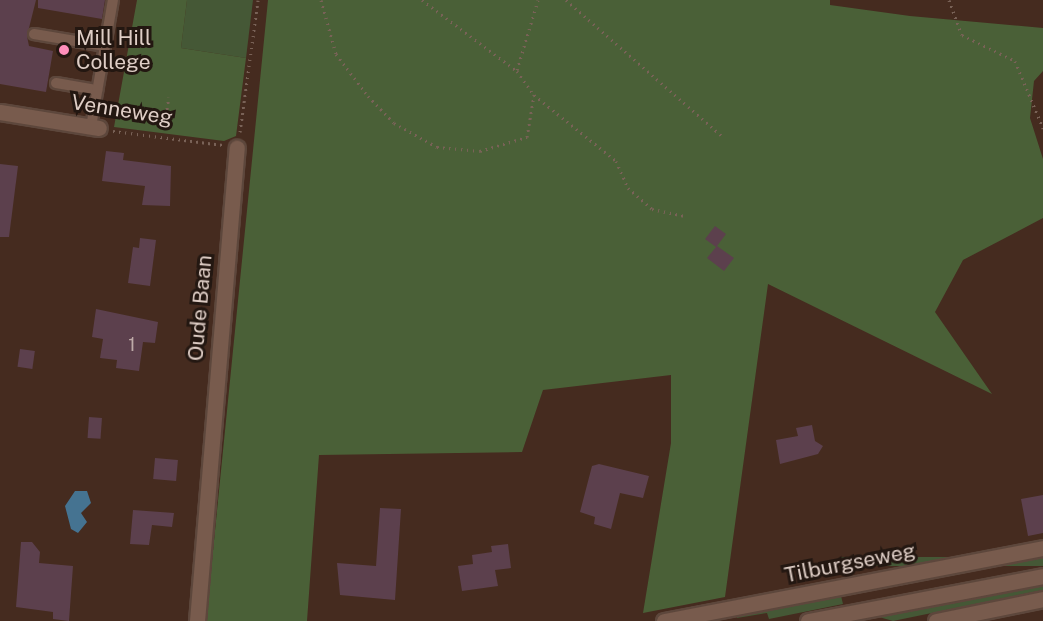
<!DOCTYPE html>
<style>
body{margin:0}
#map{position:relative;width:1043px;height:621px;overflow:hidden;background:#452b1f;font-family:"Public Sans",sans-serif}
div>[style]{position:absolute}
.green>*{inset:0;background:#455836;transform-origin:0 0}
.forest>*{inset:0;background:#4a6037}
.water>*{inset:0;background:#457391}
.building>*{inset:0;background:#5c404d;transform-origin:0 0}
.path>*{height:3px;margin-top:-1.5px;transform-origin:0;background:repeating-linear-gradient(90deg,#796257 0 1.5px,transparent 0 6px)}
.roads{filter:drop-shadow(2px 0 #5d473c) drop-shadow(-2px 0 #5d473c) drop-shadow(0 2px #5d473c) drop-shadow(0 -2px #5d473c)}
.service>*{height:10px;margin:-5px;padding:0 5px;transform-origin:5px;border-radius:5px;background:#785b4d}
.minor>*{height:15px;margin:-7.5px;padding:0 7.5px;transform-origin:7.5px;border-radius:7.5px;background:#785b4d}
.tertiary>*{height:15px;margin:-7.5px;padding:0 7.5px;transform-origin:7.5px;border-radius:7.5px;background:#785b4d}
.dots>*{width:16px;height:16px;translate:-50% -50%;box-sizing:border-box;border:3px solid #231711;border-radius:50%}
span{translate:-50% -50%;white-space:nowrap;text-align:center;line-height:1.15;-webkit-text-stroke:6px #231711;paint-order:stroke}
.number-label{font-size:18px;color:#beaaa8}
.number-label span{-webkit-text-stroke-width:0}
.poi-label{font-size:21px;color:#dfcec6}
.left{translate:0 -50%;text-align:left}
.street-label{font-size:21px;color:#dfcec6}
</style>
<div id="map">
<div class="green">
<div style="clip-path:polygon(187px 0,253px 0,246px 58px,181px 48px)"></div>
<div style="left:1043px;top:557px;width:9px;height:202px;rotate:90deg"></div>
<div style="clip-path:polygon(1043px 585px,1043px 590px,893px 621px,879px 617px)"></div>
<div style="clip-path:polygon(841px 596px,843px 604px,769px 619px,767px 613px,737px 618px,736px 611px)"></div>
</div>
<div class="forest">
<div style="clip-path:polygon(137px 0,187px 0,181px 48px,246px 58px,236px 136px,224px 141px,114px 127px)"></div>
<div style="clip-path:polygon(268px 0,830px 0,830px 5px,910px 16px,1043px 28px,1043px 71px,1034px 81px,1030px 118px,1043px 159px,1043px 218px,963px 260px,935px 312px,992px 394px,768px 284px,725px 597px,643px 613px,671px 443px,671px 375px,543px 390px,522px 452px,319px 455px,307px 621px,206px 621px)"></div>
</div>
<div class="water">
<div style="clip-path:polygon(75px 491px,87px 491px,91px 503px,81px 513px,87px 522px,78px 533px,71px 529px,65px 506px)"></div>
</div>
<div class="building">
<div style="clip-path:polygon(0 0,36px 0,27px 36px,29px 46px,53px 51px,46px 92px,0 84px)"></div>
<div style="clip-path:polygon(38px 0,105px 0,102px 19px,38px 8px)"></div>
<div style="clip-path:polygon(106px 151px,124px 153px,123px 160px,171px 166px,170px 206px,142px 205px,145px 186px,102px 181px)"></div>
<div style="clip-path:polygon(0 164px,18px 166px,9px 237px,0 237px)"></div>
<div style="clip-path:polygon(715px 226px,726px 234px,717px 246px,734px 258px,724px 271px,707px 258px,716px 247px,705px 239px)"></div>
<div style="clip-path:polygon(140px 238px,156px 240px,150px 286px,128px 283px,133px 247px,139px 248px)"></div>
<div style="clip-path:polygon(96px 309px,158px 322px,155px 343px,143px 342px,139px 371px,116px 368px,117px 360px,100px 358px,103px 339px,92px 337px)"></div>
<div style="left:20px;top:349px;width:15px;height:18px;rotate:8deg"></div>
<div style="left:89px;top:417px;width:13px;height:21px;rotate:4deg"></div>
<div style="clip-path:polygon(812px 425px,815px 441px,823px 446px,818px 454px,780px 464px,776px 440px,798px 436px,796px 428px)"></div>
<div style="left:155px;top:458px;width:23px;height:21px;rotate:5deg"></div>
<div style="clip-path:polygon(599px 464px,649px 476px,643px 498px,620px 493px,611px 529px,594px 524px,595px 517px,580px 512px,592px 466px)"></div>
<div style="clip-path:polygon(1043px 495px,1043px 533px,1028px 536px,1021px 499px)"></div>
<div style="clip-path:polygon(380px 508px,401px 509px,395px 600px,340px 595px,337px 563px,376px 566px)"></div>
<div style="clip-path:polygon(133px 510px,174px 513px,172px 527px,152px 525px,149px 545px,130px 544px)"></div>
<div style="clip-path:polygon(21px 542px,32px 542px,40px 552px,39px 563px,73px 566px,69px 621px,53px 619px,53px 612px,16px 607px)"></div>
<div style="clip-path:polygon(508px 544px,511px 568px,495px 570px,498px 586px,462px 591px,458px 566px,473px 564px,472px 555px,492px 552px,491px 546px)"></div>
</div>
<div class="path">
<div style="left:321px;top:0;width:56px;rotate:74.5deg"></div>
<div style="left:336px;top:54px;width:53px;rotate:52.7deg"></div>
<div style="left:368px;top:96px;width:37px;rotate:46deg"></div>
<div style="left:394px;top:123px;width:49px;rotate:29.2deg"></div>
<div style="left:437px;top:147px;width:43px;rotate:5.3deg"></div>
<div style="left:480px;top:151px;width:49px;rotate:-16.6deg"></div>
<div style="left:527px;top:137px;width:43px;rotate:-80.5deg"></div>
<div style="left:422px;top:0;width:119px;rotate:36.8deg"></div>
<div style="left:517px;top:71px;width:29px;rotate:55deg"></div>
<div style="left:534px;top:95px;width:105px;rotate:38.8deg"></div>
<div style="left:616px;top:161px;width:30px;rotate:66deg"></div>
<div style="left:628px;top:188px;width:32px;rotate:41deg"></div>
<div style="left:652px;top:209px;width:35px;rotate:12deg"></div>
<div style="left:566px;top:0;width:206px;rotate:41.1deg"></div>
<div style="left:949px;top:0;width:37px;rotate:70deg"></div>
<div style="left:962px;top:35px;width:59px;rotate:26.1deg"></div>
<div style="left:1015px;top:61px;width:73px;rotate:67.3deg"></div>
<div style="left:517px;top:70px;width:73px;rotate:-73.3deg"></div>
<div style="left:110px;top:116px;width:56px;rotate:-1deg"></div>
<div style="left:166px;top:115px;width:18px;rotate:-81deg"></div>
<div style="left:113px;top:131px;width:111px;rotate:7.3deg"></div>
<div style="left:240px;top:132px;width:133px;rotate:-82.2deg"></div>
</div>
<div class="roads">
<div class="service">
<div style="left:34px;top:34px;width:72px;rotate:9.6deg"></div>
<div style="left:56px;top:83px;width:42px;rotate:9.7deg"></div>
<div style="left:91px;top:127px;width:129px;rotate:-80.2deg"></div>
</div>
<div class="minor">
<div style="left:0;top:112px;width:100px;rotate:9.2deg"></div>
<div style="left:197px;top:621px;width:475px;rotate:-85.2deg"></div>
<div style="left:664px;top:621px;width:386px;rotate:-10.9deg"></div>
<div style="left:936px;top:621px;width:109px;rotate:-11.6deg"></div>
</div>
<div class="tertiary">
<div style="left:808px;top:621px;width:239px;rotate:-10.8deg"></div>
</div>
</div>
<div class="dots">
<div style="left:64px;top:50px;background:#ff8eba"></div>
</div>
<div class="number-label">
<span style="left:132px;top:345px">1</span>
</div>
<div class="poi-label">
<span class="left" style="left:76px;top:50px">Mill Hill<br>College</span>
</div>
<div class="street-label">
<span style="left:122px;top:110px;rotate:9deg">Venneweg</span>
<span style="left:200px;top:308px;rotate:-85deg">Oude Baan</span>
<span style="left:850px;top:563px;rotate:-11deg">Tilburgseweg</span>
</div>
</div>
